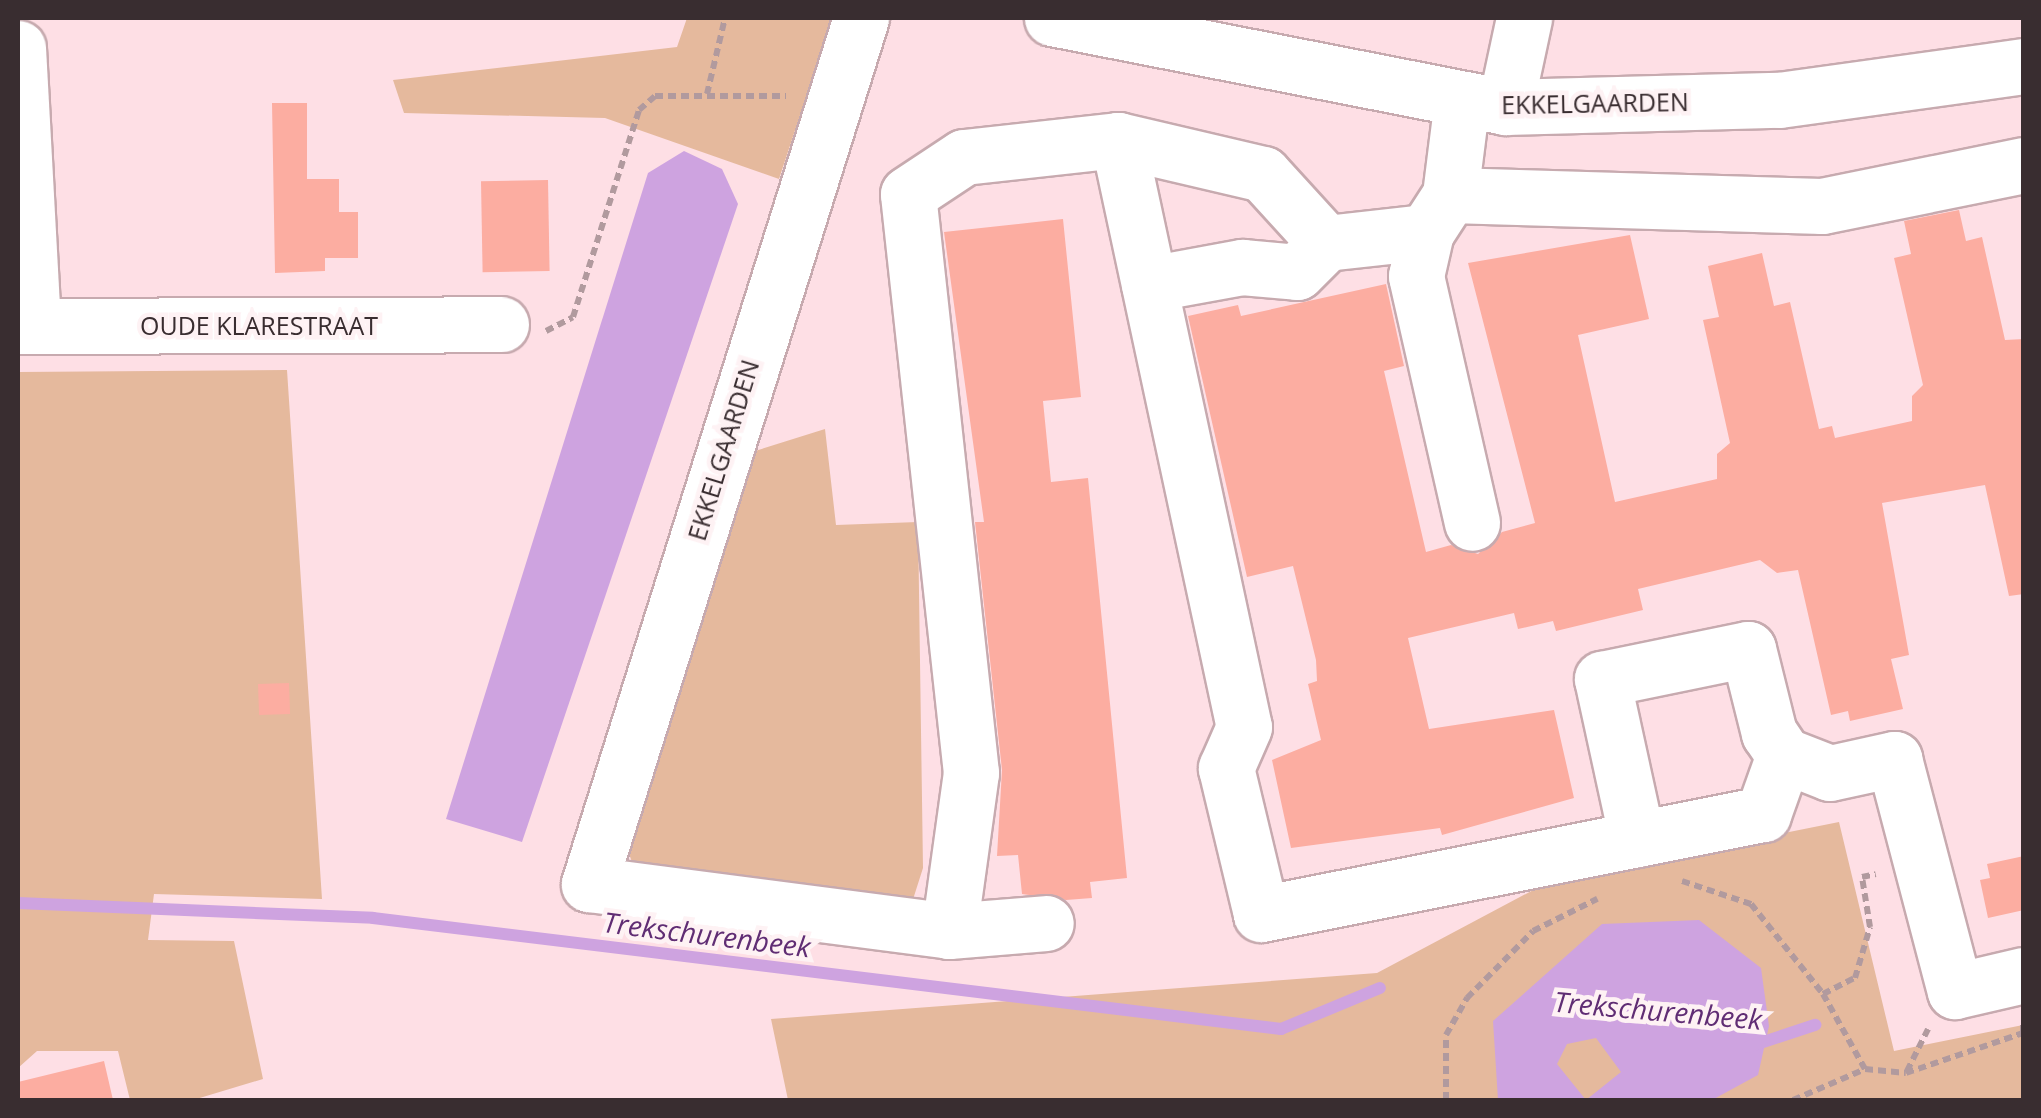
<!DOCTYPE html>
<style>
body{margin:0}
#map{position:relative;width:2041px;height:1118px;overflow:hidden;background:#fedfe5;font-family:"Open Sans",sans-serif}
div>[style]{position:absolute}
.green>*{inset:0;background:#e5b99d}
.water>*{inset:0;background:#cea3e0}
.stream>*{height:12px;margin:-6px;padding:0 6px;transform-origin:6px;border-radius:6px;background:#cea3e0}
.building>*{inset:0;background:#fcada1;transform-origin:0 0}
.path>*{height:6px;margin-top:-3px;transform-origin:0;background:repeating-linear-gradient(90deg,#b19a9e 0 8px,transparent 0 13px)}
.roads{filter:drop-shadow(2px 0 #c7aaaf) drop-shadow(-2px 0 #c7aaaf) drop-shadow(0 2px #c7aaaf) drop-shadow(0 -2px #c7aaaf)}
.minor>*{height:55px;margin:-27.5px;padding:0 27.5px;transform-origin:27.5px;border-radius:27.5px;background:#fff}
span{translate:-50% -50%;white-space:nowrap;text-align:center;line-height:1.15;-webkit-text-stroke:9px #fef2f4;paint-order:stroke}
.street-label{font-size:25px;color:#392d30}
.water-label{font-size:28px;color:#602d74;font-style:italic}
.frame{position:absolute;inset:0;border:20px solid #392d30;pointer-events:none}
</style>
<div id="map">
<div class="green">
<div style="clip-path:polygon(687px 18px,832px 18px,779px 179px,605px 118px,404px 113px,393px 80px,677px 47px)"></div>
<div style="clip-path:polygon(287px 370px,322px 899px,154px 894px,148px 940px,234px 941px,263px 1079px,193px 1100px,130px 1100px,118px 1051px,37px 1051px,18px 1068px,18px 372px)"></div>
<div style="clip-path:polygon(825px 429px,836px 525px,918px 522px,923px 868px,908px 915px,634px 867px,629px 854px,752px 452px)"></div>
<div style="clip-path:polygon(1839px 822px,1894px 1051px,2023px 1025px,2023px 1100px,788px 1100px,771px 1019px,1377px 973px,1554px 879px)"></div>
</div>
<div class="water">
<div style="clip-path:polygon(684px 151px,722px 169px,738px 204px,522px 842px,446px 819px,648px 173px)"></div>
<div style="clip-path:polygon(1699px 920px,1761px 968px,1769px 1026px,1758px 1075px,1712px 1100px,1586px 1100px,1621px 1072px,1596px 1038px,1567px 1044px,1557px 1064px,1586px 1100px,1498px 1100px,1493px 1021px,1602px 924px)"></div>
</div>
<div class="stream">
<div style="left:18px;top:903px;width:355px;rotate:2.4deg"></div>
<div style="left:373px;top:918px;width:915px;rotate:6.97deg"></div>
<div style="left:1281px;top:1029px;width:107px;rotate:-22.5deg"></div>
<div style="left:1748px;top:1047px;width:71px;rotate:-18.2deg"></div>
</div>
<div class="building">
<div style="clip-path:polygon(272px 103px,307px 103px,307px 179px,339px 179px,339px 212px,358px 212px,358px 258px,325px 258px,325px 271px,275px 273px)"></div>
<div style="left:548px;top:180px;width:91px;height:67px;rotate:89deg"></div>
<div style="clip-path:polygon(1959px 210px,1966px 241px,1982px 237px,2005px 340px,2024px 339px,2024px 594px,2009px 596px,1985px 485px,1882px 503px,1909px 655px,1891px 659px,1903px 709px,1850px 721px,1848px 711px,1831px 715px,1798px 570px,1777px 573px,1760px 560px,1638px 589px,1643px 610px,1556px 631px,1553px 621px,1518px 629px,1514px 613px,1408px 638px,1429px 729px,1554px 710px,1574px 798px,1442px 835px,1440px 828px,1291px 848px,1272px 760px,1321px 740px,1308px 684px,1317px 681px,1316px 660px,1293px 566px,1247px 577px,1188px 316px,1238px 305px,1241px 316px,1386px 284px,1404px 366px,1384px 371px,1426px 552px,1451px 545px,1478px 554px,1502px 532px,1535px 523px,1468px 263px,1630px 235px,1649px 319px,1578px 335px,1615px 502px,1717px 479px,1717px 454px,1730px 443px,1703px 320px,1719px 317px,1708px 266px,1762px 253px,1774px 306px,1790px 302px,1819px 429px,1832px 426px,1835px 438px,1912px 421px,1912px 396px,1923px 385px,1894px 258px,1911px 254px,1904px 221px)"></div>
<div style="clip-path:polygon(1063px 219px,1081px 397px,1043px 401px,1051px 482px,1088px 478px,1127px 878px,1090px 882px,1092px 898px,1066px 900px,1022px 894px,1018px 855px,997px 856px,1002px 770px,975px 522px,984px 522px,944px 232px)"></div>
<div style="left:289px;top:683px;width:31px;height:31px;rotate:88deg"></div>
<div style="clip-path:polygon(2024px 856px,2024px 910px,1988px 918px,1980px 880px,1990px 878px,1987px 864px)"></div>
<div style="clip-path:polygon(104px 1061px,113px 1100px,18px 1100px,18px 1082px)"></div>
</div>
<div class="path">
<div style="left:707px;top:94px;width:78px;rotate:-76.7deg"></div>
<div style="left:546px;top:331px;width:30px;rotate:-27deg"></div>
<div style="left:573px;top:317px;width:217px;rotate:-72.3deg"></div>
<div style="left:639px;top:110px;width:21px;rotate:-41deg"></div>
<div style="left:655px;top:96px;width:131px"></div>
<div style="left:1682px;top:881px;width:73px;rotate:18.4deg"></div>
<div style="left:1751px;top:904px;width:115px;rotate:51.3deg"></div>
<div style="left:1823px;top:994px;width:86px;rotate:60.8deg"></div>
<div style="left:1823px;top:994px;width:36px;rotate:-27deg"></div>
<div style="left:1855px;top:978px;width:53px;rotate:-73.6deg"></div>
<div style="left:1870px;top:927px;width:51px;rotate:-99.1deg"></div>
<div style="left:1862px;top:877px;width:14px;rotate:-12deg"></div>
<div style="left:1907px;top:1071px;width:47px;rotate:-63.4deg"></div>
<div style="left:1446px;top:1100px;width:65px;rotate:-90deg"></div>
<div style="left:1446px;top:1035px;width:43px;rotate:-60.4deg"></div>
<div style="left:1467px;top:998px;width:94px;rotate:-45.4deg"></div>
<div style="left:1533px;top:931px;width:72px;rotate:-26.6deg"></div>
<div style="left:1793px;top:1100px;width:78px;rotate:-23.3deg"></div>
<div style="left:1865px;top:1069px;width:41px;rotate:5.6deg"></div>
<div style="left:1906px;top:1073px;width:124px;rotate:-18.9deg"></div>
<div style="left:2023px;top:1033px;width:10px;rotate:-90deg"></div>
</div>
<div class="roads">
<div class="minor">
<div style="left:861px;top:18px;width:908px;rotate:107.44deg"></div>
<div style="left:589px;top:884px;width:363px;rotate:7.4deg"></div>
<div style="left:949px;top:931px;width:97px;rotate:-4.7deg"></div>
<div style="left:1052px;top:18px;width:462px;rotate:11.1deg"></div>
<div style="left:1505px;top:107px;width:274px;rotate:-1.5deg"></div>
<div style="left:1779px;top:100px;width:247px;rotate:-7.9deg"></div>
<div style="left:18px;top:48px;width:278px;rotate:86.9deg"></div>
<div style="left:1505px;top:107px;width:91px;rotate:-77.9deg"></div>
<div style="left:1118px;top:140px;width:600px;rotate:77.89deg"></div>
<div style="left:1244px;top:727px;width:45px;rotate:113.7deg"></div>
<div style="left:1226px;top:768px;width:150px;rotate:76.5deg"></div>
<div style="left:1261px;top:914px;width:512px;rotate:-11.27deg"></div>
<div style="left:1763px;top:814px;width:63px;rotate:-70.4deg"></div>
<div style="left:1450px;top:195px;width:372px;rotate:1.7deg"></div>
<div style="left:1822px;top:206px;width:206px;rotate:-11.5deg"></div>
<div style="left:1426px;top:232px;width:45px;rotate:102.8deg"></div>
<div style="left:1416px;top:276px;width:253px;rotate:77.2deg"></div>
<div style="left:1149px;top:284px;width:95px;rotate:-10.4deg"></div>
<div style="left:1242px;top:267px;width:55px;rotate:5.2deg"></div>
<div style="left:1297px;top:272px;width:41px;rotate:-45deg"></div>
<div style="left:18px;top:326px;width:483px;rotate:-0.2deg"></div>
<div style="left:1637px;top:839px;width:164px;rotate:-102.3deg"></div>
<div style="left:1602px;top:679px;width:149px;rotate:-11.6deg"></div>
<div style="left:1748px;top:649px;width:87px;rotate:76deg"></div>
<div style="left:1769px;top:733px;width:27px;rotate:56deg"></div>
<div style="left:1784px;top:755px;width:49px;rotate:21.4deg"></div>
<div style="left:1830px;top:773px;width:66px;rotate:-12.3deg"></div>
<div style="left:1894px;top:759px;width:240px;rotate:75.3deg"></div>
<div style="left:1955px;top:991px;width:71px;rotate:-13.1deg"></div>
<div style="left:949px;top:931px;width:160px;rotate:-82.1deg"></div>
<div style="left:971px;top:773px;width:582px;rotate:-96.21deg"></div>
<div style="left:908px;top:194px;width:67px;rotate:-33.5deg"></div>
<div style="left:964px;top:157px;width:155px;rotate:-6.3deg"></div>
<div style="left:1118px;top:140px;width:149px;rotate:13.2deg"></div>
<div style="left:1263px;top:174px;width:93px;rotate:47.6deg"></div>
<div style="left:1326px;top:243px;width:101px;rotate:-6.3deg"></div>
<div style="left:1426px;top:232px;width:44px;rotate:-57deg"></div>
<div style="left:1450px;top:195px;width:96px;rotate:-82.8deg"></div>
</div>
</div>
<div class="street-label">
<span style="left:1595px;top:103px;rotate:-1deg">EKKELGAARDEN</span>
<span style="left:259px;top:325px">OUDE KLARESTRAAT</span>
<span style="left:723px;top:450px;rotate:-73deg">EKKELGAARDEN</span>
</div>
<div class="water-label">
<span style="left:707px;top:934px;rotate:7deg">Trekschurenbeek</span>
<span style="left:1658px;top:1010px;rotate:5deg">Trekschurenbeek</span>
</div>
<div class="frame"></div>
</div>
